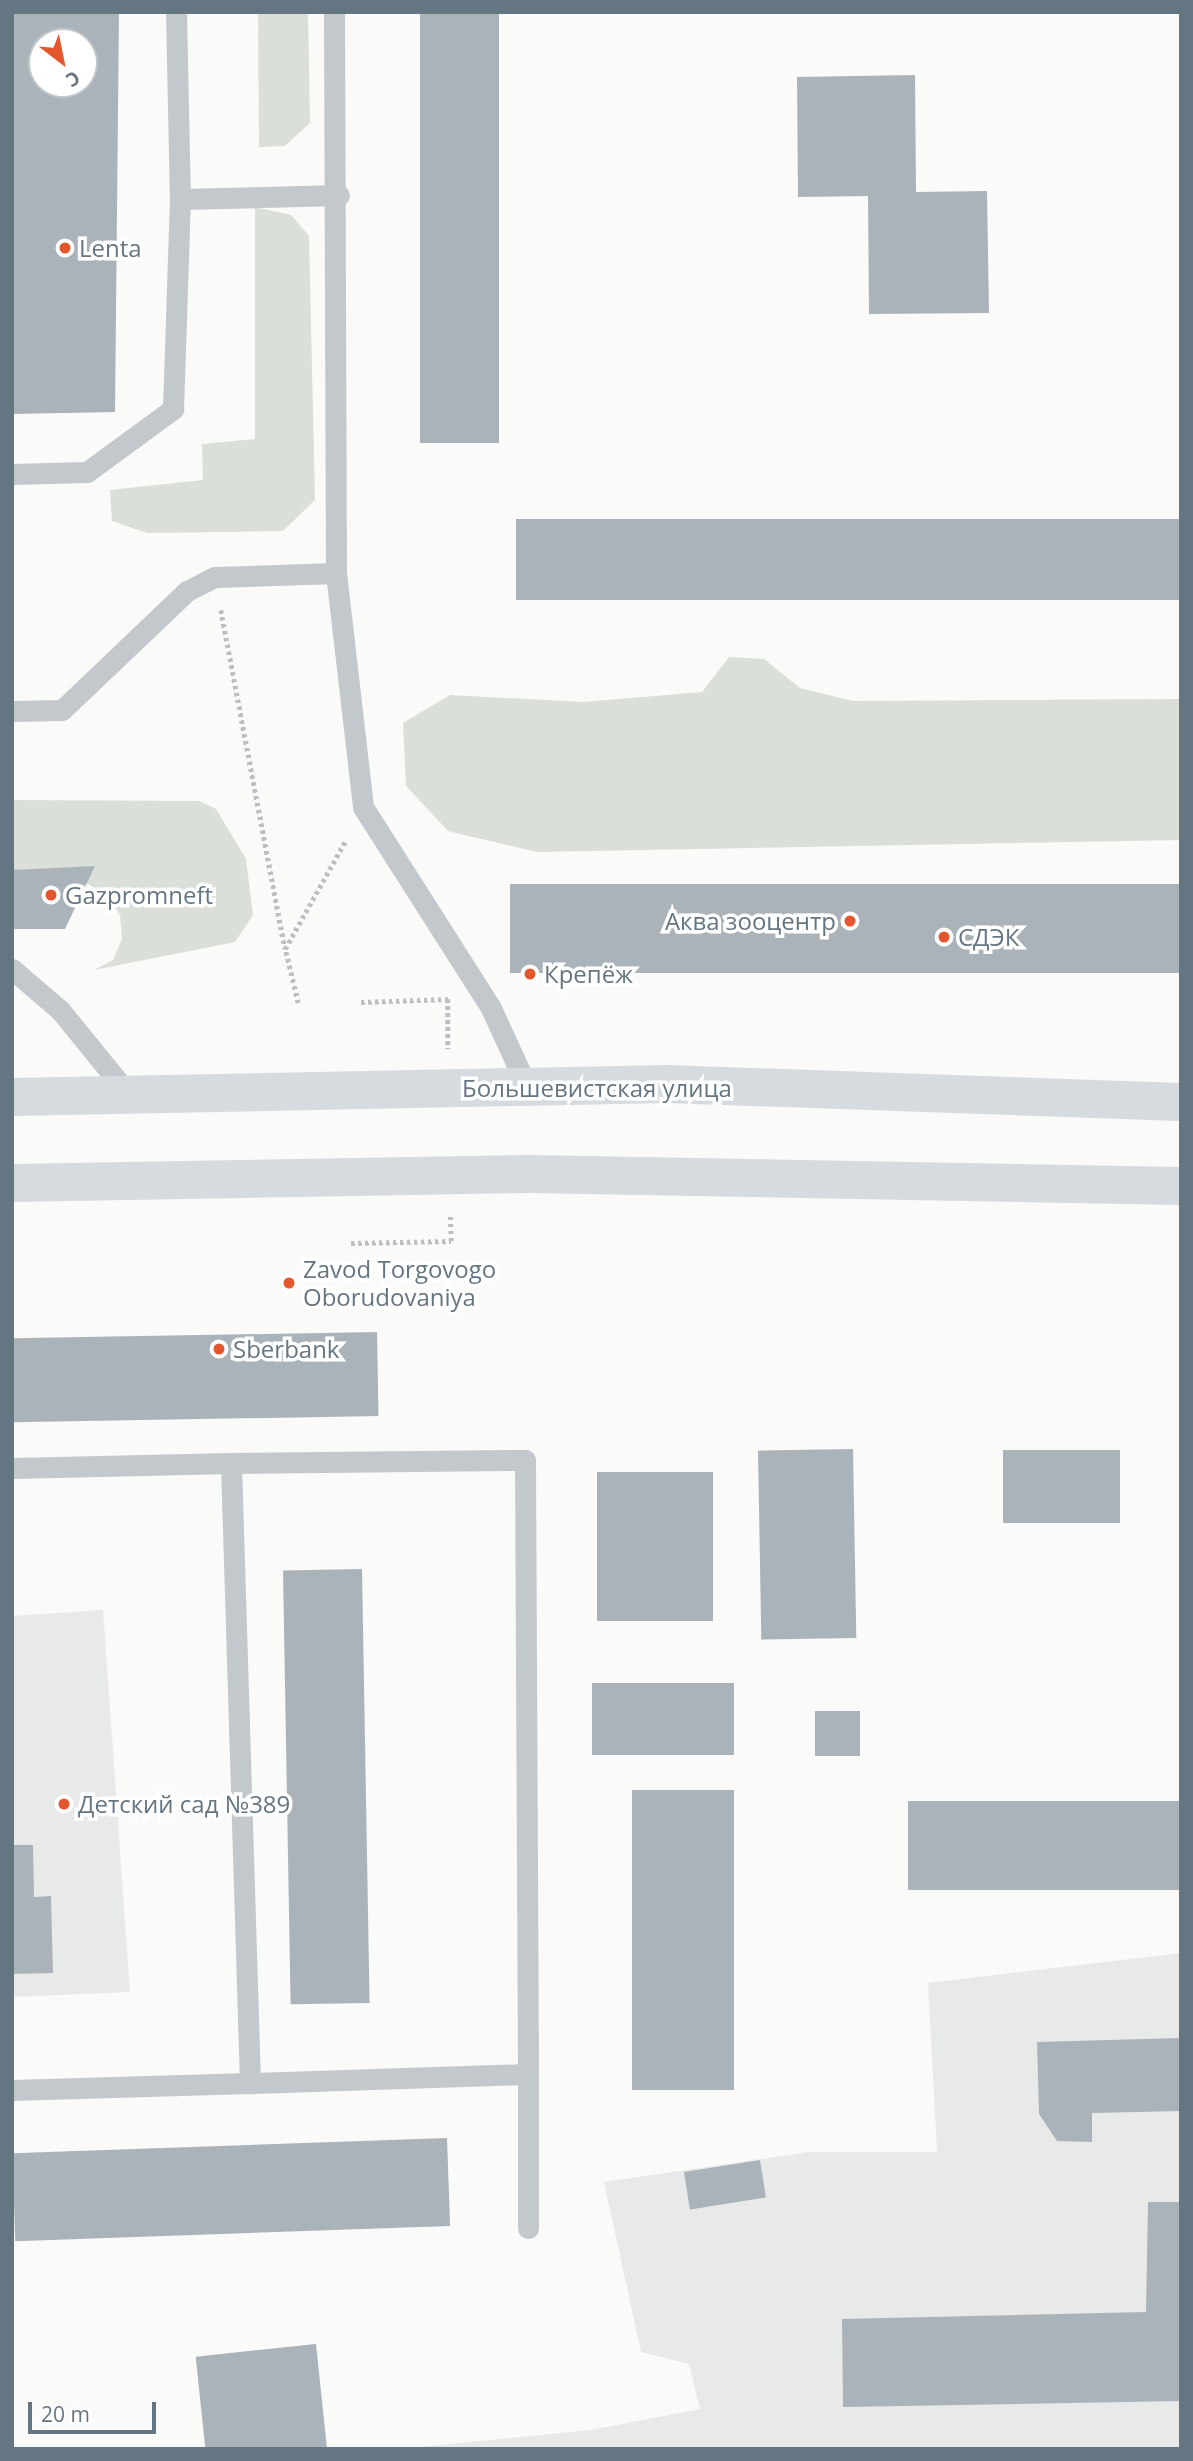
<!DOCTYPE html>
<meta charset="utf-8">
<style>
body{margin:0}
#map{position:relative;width:1193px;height:2461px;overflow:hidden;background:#fafaf8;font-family:"Open Sans",sans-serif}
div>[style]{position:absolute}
.built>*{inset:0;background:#e8e9e9}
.green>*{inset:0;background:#dadfd7}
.building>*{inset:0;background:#aab3b9;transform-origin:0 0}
.path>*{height:4.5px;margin-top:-2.25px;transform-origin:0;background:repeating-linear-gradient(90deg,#bbbfc2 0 3.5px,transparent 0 7px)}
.service>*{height:21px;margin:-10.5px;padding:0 10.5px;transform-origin:10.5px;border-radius:10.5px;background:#c3c8cc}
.trunk>*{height:38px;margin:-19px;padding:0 19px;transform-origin:19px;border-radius:19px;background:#d6dbdf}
.dots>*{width:19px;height:19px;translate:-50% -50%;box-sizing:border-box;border:4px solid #fff;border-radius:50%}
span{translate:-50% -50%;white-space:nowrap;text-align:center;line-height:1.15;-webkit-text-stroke:7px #fff;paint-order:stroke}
.poi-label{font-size:24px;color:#657683}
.left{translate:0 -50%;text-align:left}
.right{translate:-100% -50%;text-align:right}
.street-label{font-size:24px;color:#657683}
.frame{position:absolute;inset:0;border:14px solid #657683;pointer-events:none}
.north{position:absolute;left:28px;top:28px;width:70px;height:70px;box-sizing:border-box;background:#fff;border:2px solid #c1c8cd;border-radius:50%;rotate:148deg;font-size:19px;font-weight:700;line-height:28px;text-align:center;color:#657683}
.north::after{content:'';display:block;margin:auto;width:24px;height:32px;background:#e4572e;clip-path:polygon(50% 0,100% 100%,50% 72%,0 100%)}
.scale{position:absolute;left:28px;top:2402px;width:128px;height:32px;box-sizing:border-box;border:4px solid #657683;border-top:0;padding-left:9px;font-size:21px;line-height:24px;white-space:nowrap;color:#657683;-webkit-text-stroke:5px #fff;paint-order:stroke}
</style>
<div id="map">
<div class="built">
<div style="clip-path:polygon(103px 1610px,130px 1992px,12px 1997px,12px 1616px)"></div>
<div style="clip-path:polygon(1181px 1953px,1181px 2449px,399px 2449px,591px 2430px,700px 2409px,689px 2364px,641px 2352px,604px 2182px,809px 2152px,937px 2152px,928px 1983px)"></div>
</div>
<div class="green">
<div style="clip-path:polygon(258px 12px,308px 12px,310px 123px,285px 146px,259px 147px)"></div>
<div style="clip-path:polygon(255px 207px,291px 215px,309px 236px,315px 500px,283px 531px,147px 533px,112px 521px,110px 490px,203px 480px,202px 444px,255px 439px)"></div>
<div style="clip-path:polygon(729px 657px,764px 659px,800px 688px,853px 701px,1181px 699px,1181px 840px,537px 852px,448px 831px,406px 786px,403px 723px,450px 695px,583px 702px,702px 692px)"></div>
<div style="clip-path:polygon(12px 800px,199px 801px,216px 809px,246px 859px,253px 915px,235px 942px,94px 970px,113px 960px,122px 939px,120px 915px,108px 897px,67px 870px,12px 873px)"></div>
</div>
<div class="building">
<div style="clip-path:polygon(evenodd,12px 12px,119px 12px,115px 412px,12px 414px,12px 12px,42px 42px,84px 42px,84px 84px,42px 84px,42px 42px)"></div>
<div style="left:420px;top:12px;width:79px;height:431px"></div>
<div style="clip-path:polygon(915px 75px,916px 192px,987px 191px,989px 313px,869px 314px,868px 196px,798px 197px,797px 77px)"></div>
<div style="left:1181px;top:519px;width:81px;height:665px;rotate:90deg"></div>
<div style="clip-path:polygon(95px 866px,65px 929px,12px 929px,12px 870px)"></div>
<div style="left:1181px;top:884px;width:89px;height:671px;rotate:90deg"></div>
<div style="left:377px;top:1332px;width:84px;height:365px;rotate:89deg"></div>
<div style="left:853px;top:1449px;width:189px;height:95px;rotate:89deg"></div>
<div style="left:1120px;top:1450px;width:73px;height:117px;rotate:90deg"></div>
<div style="left:713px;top:1472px;width:149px;height:116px;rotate:90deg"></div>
<div style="left:362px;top:1569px;width:434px;height:79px;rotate:89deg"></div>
<div style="left:734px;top:1683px;width:72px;height:142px;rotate:90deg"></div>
<div style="left:815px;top:1711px;width:45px;height:45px"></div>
<div style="left:734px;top:1790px;width:300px;height:102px;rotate:90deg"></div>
<div style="left:1181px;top:1801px;width:89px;height:273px;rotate:90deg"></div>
<div style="clip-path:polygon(12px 1845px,33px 1845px,34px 1897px,51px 1896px,53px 1973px,12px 1974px)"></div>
<div style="clip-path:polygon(1181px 2038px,1181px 2111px,1092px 2113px,1092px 2142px,1057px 2141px,1039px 2114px,1037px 2042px)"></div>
<div style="left:447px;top:2138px;width:88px;height:435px;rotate:88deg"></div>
<div style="left:760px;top:2160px;width:38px;height:77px;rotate:81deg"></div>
<div style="clip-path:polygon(1148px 2202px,1181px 2202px,1181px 2401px,843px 2407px,842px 2319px,1146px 2312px)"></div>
<div style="left:316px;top:2344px;width:106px;height:121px;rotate:84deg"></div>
</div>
<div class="path">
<div style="left:221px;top:610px;width:345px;rotate:79.3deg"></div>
<div style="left:361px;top:1002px;width:87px;rotate:-2deg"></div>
<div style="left:448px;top:999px;width:50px;rotate:90deg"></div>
<div style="left:298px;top:1003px;width:56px;rotate:-103.5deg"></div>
<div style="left:285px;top:949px;width:125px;rotate:-60.8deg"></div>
<div style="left:351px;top:1243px;width:100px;rotate:-1.1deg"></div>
<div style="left:451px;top:1241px;width:26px;rotate:-92deg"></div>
</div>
<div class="service">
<div style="left:176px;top:12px;width:187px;rotate:88.8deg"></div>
<div style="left:334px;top:12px;width:561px;rotate:89.8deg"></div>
<div style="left:336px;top:573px;width:236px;rotate:83.4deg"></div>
<div style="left:363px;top:807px;width:236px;rotate:57.5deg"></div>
<div style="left:490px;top:1006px;width:89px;rotate:65.4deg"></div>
<div style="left:12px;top:474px;width:75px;rotate:-1.5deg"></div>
<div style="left:87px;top:472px;width:107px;rotate:-36.2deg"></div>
<div style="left:173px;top:409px;width:210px;rotate:-88.1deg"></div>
<div style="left:180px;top:199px;width:159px;rotate:-1.4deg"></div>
<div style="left:12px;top:711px;width:50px;rotate:-1.1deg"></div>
<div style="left:62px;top:710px;width:173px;rotate:-43.6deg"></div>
<div style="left:187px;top:591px;width:31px;rotate:-27deg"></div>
<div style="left:215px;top:577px;width:121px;rotate:-1.9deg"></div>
<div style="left:12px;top:969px;width:63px;rotate:40.5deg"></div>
<div style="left:60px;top:1010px;width:109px;rotate:50.9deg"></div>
<div style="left:12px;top:1468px;width:219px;rotate:-1.3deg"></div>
<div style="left:528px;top:2074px;width:278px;rotate:178.1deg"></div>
<div style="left:250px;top:2083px;width:620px;rotate:-91.76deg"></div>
<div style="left:231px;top:1463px;width:294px;rotate:-0.6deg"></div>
<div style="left:525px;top:1460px;width:614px;rotate:89.72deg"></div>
<div style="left:528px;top:2074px;width:154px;rotate:90deg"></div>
<div style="left:12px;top:2090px;width:238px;rotate:-1.7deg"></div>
</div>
<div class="trunk">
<div style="left:12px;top:1097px;width:655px;rotate:-1.14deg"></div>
<div style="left:667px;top:1084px;width:514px;rotate:2.01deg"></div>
<div style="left:12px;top:1183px;width:518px;rotate:-1deg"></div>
<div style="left:530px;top:1174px;width:651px;rotate:1.06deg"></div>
</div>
<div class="dots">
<div style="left:65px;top:248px;background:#e4572e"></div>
<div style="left:51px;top:895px;background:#e4572e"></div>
<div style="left:850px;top:921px;background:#e4572e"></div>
<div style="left:944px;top:937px;background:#e4572e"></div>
<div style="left:530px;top:974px;background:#e4572e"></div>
<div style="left:289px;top:1283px;background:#e4572e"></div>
<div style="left:219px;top:1349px;background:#e4572e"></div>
<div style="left:64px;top:1804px;background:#e4572e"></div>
</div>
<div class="poi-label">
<span class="left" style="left:79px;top:248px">Lenta</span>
<span class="left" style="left:65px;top:895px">Gazpromneft</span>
<span class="right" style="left:836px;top:921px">Аква зооцентр</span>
<span class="left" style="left:958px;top:937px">СДЭК</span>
<span class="left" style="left:544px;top:974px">Крепёж</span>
<span class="left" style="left:303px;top:1283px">Zavod Torgovogo<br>Oborudovaniya</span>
<span class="left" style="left:233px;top:1349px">Sberbank</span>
<span class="left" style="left:78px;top:1804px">Детский сад №389</span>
</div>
<div class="street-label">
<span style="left:597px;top:1088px">Большевистская улица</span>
</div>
<div class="frame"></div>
<div class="north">С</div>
<div class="scale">20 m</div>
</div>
